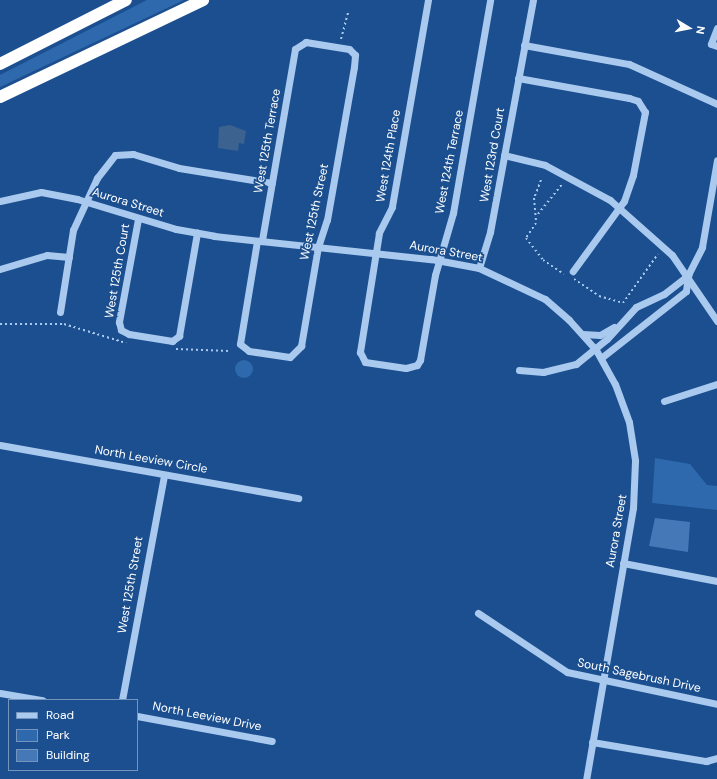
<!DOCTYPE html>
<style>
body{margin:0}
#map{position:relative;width:717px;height:779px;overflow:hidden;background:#1b4f8f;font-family:"DM Sans",sans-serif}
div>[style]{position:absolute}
.green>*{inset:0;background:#2e69ad}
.round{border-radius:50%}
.water>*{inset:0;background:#3c6290}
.building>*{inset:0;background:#4478b7}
.path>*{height:2px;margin-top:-1px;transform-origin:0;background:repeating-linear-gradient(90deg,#a9c9ee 0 2px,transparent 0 5px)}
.minor>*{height:7px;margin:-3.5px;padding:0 3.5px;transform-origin:3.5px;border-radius:3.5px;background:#a9c9ee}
.highway>*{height:12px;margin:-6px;padding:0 6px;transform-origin:6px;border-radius:6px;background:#fff}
span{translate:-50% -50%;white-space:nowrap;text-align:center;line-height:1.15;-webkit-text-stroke:3.5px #1b4f8f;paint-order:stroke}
.street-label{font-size:12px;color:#fff}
.legend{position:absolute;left:8px;top:699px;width:130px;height:72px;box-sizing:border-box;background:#1b4f8f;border:1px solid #7695bc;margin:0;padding:5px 7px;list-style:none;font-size:12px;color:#fff}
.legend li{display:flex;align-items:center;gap:8px;height:20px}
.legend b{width:20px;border:1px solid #7695bc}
.north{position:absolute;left:669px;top:8px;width:40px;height:40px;-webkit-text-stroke:3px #1b4f8f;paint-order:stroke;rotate:100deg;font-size:11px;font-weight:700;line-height:16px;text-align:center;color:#fff}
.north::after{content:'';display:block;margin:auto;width:14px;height:18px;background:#fff;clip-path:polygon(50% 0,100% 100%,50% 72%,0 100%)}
</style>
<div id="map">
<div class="green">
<div style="clip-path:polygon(147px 0,184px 0,0 87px,0 75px)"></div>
<div class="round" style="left:235px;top:360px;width:18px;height:18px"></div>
<div style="clip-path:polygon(655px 458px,690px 464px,707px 485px,717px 486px,717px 510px,652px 503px)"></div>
</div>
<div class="water">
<div style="clip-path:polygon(230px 125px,246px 131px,244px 144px,239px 143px,238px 151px,218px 148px,219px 127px)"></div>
</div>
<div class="building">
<div style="clip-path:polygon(655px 518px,690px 522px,688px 552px,649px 546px)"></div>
</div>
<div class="path">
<div style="left:341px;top:39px;width:28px;rotate:-75deg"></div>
<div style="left:541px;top:180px;width:19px;rotate:111deg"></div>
<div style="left:534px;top:198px;width:25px;rotate:85deg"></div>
<div style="left:536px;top:223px;width:18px;rotate:124deg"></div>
<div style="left:526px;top:238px;width:28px;rotate:52deg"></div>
<div style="left:543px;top:260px;width:25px;rotate:34deg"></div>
<div style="left:538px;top:214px;width:38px;rotate:-51deg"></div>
<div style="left:574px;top:279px;width:30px;rotate:34deg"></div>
<div style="left:599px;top:296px;width:25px;rotate:16deg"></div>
<div style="left:623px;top:303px;width:60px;rotate:-54.5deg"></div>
<div style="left:0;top:324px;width:64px"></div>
<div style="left:64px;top:324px;width:65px;rotate:17deg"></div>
<div style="left:176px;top:349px;width:54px;rotate:2.1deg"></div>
</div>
<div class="minor">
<div style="left:428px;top:0;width:210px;rotate:99.9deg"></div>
<div style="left:392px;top:207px;width:29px;rotate:117deg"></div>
<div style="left:379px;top:233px;width:121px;rotate:99.1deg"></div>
<div style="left:360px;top:352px;width:11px;rotate:63deg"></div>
<div style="left:365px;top:362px;width:41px;rotate:8.3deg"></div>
<div style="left:406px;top:368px;width:11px;rotate:-15deg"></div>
<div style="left:417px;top:365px;width:6px;rotate:-59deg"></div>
<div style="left:420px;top:360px;width:86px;rotate:-80deg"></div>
<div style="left:435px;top:275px;width:65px;rotate:-73.8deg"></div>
<div style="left:453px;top:213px;width:216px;rotate:-80.1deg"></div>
<div style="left:717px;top:28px;width:17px;rotate:111deg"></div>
<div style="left:711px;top:44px;width:6px;rotate:18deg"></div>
<div style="left:524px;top:45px;width:107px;rotate:10.3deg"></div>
<div style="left:629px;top:64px;width:97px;rotate:24.4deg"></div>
<div style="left:518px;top:78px;width:113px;rotate:10.2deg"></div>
<div style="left:629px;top:98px;width:9px;rotate:18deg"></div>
<div style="left:638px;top:101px;width:13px;rotate:58deg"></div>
<div style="left:645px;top:112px;width:64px;rotate:100.8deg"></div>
<div style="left:633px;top:175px;width:28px;rotate:109deg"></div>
<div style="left:624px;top:201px;width:87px;rotate:126.1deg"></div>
<div style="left:504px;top:155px;width:42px;rotate:13.7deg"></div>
<div style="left:545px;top:165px;width:74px;rotate:28.3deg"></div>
<div style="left:610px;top:200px;width:83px;rotate:41.6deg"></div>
<div style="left:672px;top:255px;width:80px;rotate:55.7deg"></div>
<div style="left:0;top:201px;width:42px;rotate:-12.4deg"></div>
<div style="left:41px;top:192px;width:37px;rotate:11deg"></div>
<div style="left:77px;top:199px;width:103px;rotate:16.9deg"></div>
<div style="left:176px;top:229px;width:39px;rotate:10deg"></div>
<div style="left:214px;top:236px;width:218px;rotate:6.1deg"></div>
<div style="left:431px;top:259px;width:49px;rotate:10.6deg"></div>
<div style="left:479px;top:268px;width:73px;rotate:25.2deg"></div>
<div style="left:545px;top:299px;width:32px;rotate:41deg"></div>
<div style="left:569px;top:320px;width:40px;rotate:48deg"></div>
<div style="left:596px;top:350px;width:39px;rotate:61deg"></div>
<div style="left:615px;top:384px;width:40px;rotate:69.8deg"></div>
<div style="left:629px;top:422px;width:39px;rotate:81deg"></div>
<div style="left:635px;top:461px;width:47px;rotate:92.4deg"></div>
<div style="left:633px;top:508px;width:275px;rotate:99.8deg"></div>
<div style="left:138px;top:219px;width:105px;rotate:100.5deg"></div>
<div style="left:119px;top:322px;width:8px;rotate:76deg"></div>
<div style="left:121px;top:330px;width:9px;rotate:27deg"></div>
<div style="left:129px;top:334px;width:44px;rotate:9.2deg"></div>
<div style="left:172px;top:341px;width:9px;rotate:-36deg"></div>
<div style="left:179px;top:336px;width:105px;rotate:-80.1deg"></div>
<div style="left:257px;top:241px;width:104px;rotate:99.4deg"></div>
<div style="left:240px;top:344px;width:11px;rotate:38deg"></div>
<div style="left:249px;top:351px;width:41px;rotate:8.3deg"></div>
<div style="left:290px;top:357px;width:16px;rotate:-45deg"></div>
<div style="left:301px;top:346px;width:100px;rotate:-80.3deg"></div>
<div style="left:318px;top:247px;width:28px;rotate:-72deg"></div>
<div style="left:327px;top:220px;width:155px;rotate:-80deg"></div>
<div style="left:354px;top:67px;width:12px;rotate:-85deg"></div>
<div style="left:355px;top:55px;width:8px;rotate:-135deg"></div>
<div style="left:349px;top:49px;width:44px;rotate:-170.8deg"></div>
<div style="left:306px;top:42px;width:13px;rotate:148deg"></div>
<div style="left:295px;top:49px;width:195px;rotate:99.8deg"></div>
<div style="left:479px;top:268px;width:38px;rotate:-73deg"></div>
<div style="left:490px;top:232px;width:236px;rotate:-79.5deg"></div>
<div style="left:0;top:269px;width:49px;rotate:-16.6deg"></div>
<div style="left:47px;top:255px;width:22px;rotate:5deg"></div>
<div style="left:60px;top:312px;width:83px;rotate:-81deg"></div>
<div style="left:73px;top:230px;width:57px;rotate:-65.2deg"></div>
<div style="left:97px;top:178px;width:29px;rotate:-52deg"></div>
<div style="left:115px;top:155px;width:18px;rotate:-3deg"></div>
<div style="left:133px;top:154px;width:48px;rotate:16.9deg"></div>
<div style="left:179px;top:168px;width:94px;rotate:9.2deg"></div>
<div style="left:583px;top:334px;width:17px;rotate:3deg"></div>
<div style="left:600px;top:335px;width:16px;rotate:-30deg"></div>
<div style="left:601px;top:358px;width:108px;rotate:-38.2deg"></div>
<div style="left:686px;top:291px;width:16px;rotate:-83deg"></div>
<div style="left:519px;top:370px;width:24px;rotate:5deg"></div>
<div style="left:543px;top:372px;width:34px;rotate:-14deg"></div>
<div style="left:576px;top:364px;width:40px;rotate:-39deg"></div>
<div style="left:607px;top:339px;width:43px;rotate:-47.8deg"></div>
<div style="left:636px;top:307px;width:31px;rotate:-25deg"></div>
<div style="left:664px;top:294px;width:31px;rotate:-38deg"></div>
<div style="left:688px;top:275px;width:31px;rotate:-63deg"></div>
<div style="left:702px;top:247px;width:88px;rotate:-80.2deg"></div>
<div style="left:664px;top:401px;width:56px;rotate:-17.8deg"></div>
<div style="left:0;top:445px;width:303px;rotate:10.1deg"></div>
<div style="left:623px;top:563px;width:96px;rotate:10.8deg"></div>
<div style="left:478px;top:613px;width:107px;rotate:33.5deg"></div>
<div style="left:567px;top:672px;width:153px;rotate:12deg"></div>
<div style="left:0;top:693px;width:43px;rotate:9.5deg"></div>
<div style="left:122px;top:700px;width:229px;rotate:-79.4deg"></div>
<div style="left:137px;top:716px;width:137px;rotate:10.5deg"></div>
<div style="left:592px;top:742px;width:116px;rotate:9.5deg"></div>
<div style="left:706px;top:761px;width:11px;rotate:-15deg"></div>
</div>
<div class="highway">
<div style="left:0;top:64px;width:141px;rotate:-26.9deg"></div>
<div style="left:0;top:97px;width:225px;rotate:-25.5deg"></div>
</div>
<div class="street-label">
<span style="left:268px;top:141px;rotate:-80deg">West 125th Terrace</span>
<span style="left:493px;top:155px;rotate:-80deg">West 123rd Court</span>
<span style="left:389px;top:156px;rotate:-80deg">West 124th Place</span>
<span style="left:450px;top:162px;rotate:-79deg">West 124th Terrace</span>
<span style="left:128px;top:203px;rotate:17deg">Aurora Street</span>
<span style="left:315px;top:212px;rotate:-78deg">West 125th Street</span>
<span style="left:446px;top:252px;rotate:10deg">Aurora Street</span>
<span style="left:118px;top:271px;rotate:-80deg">West 125th Court</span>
<span style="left:151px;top:460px;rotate:10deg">North Leeview Circle</span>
<span style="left:617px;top:531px;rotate:-80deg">Aurora Street</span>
<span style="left:131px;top:585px;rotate:-80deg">West 125th Street</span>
<span style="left:639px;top:676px;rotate:12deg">South Sagebrush Drive</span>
<span style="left:207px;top:717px;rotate:11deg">North Leeview Drive</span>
</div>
<ul class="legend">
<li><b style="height:5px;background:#a9c9ee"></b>Road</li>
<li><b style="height:11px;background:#2e69ad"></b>Park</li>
<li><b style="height:11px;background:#4478b7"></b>Building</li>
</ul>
<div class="north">N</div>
</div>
